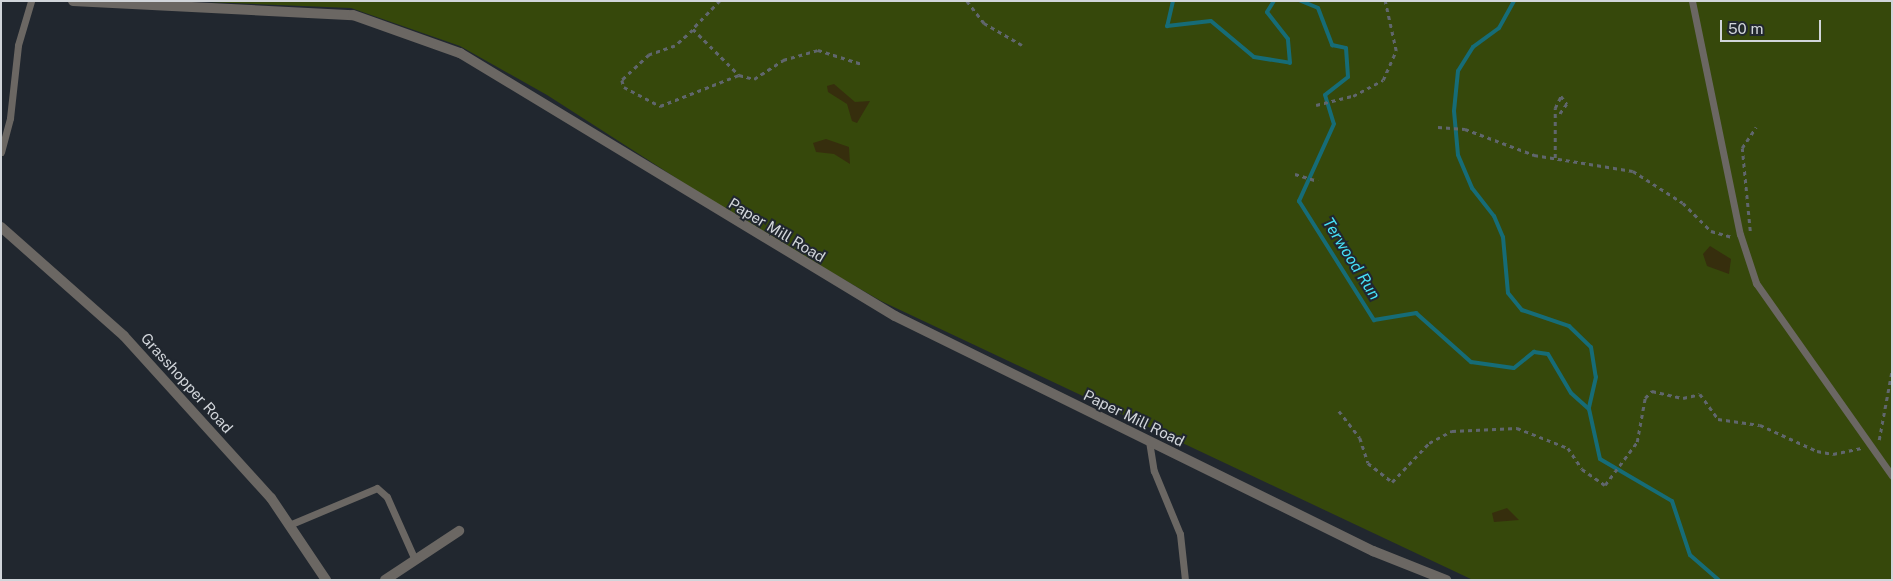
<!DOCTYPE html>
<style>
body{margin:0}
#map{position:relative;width:1893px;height:581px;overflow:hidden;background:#21272f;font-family:"Public Sans",sans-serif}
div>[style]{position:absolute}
.green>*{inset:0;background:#36480b}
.sand>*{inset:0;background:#362e0d}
.stream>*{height:4px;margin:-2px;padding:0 2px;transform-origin:2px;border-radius:2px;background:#166c77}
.path>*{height:2.5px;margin-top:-1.25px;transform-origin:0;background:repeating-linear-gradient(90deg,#60666d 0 4px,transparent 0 8px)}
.service>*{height:7px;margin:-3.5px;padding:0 3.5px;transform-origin:3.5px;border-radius:3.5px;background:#6b6763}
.minor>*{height:10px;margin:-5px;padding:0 5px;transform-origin:5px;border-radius:5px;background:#6b6763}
span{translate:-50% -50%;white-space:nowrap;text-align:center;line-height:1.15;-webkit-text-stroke:4px #21272f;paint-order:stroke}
.street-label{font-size:15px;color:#d1d5da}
.water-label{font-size:16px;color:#46dff5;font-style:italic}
.frame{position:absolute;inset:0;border:2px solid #d1d5da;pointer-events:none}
.scale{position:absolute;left:1720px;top:20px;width:101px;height:22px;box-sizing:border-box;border:2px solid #d1d5da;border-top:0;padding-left:6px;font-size:15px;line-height:18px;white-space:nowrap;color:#d1d5da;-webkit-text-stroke:4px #21272f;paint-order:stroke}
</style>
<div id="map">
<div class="green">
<div style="clip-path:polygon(185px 1px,1892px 1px,1892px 580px,1473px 580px,881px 301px,743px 221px,547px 95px,460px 46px,351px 8px)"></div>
</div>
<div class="sand">
<div style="clip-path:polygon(834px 84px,855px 102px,870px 101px,857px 123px,852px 121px,847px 104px,828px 92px,827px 86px)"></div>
<div style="clip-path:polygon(826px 139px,849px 147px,850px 164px,834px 154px,816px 152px,813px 143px)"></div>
<div style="clip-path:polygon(1710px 246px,1731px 259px,1729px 274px,1707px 266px,1703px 254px)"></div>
<div style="clip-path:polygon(1507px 508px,1519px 520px,1494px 522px,1492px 513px)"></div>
</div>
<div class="stream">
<div style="left:1173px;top:1px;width:26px;rotate:103deg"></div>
<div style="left:1167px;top:26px;width:44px;rotate:-6.5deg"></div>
<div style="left:1211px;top:21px;width:56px;rotate:39.9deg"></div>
<div style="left:1254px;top:57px;width:36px;rotate:9deg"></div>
<div style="left:1290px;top:63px;width:24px;rotate:-95deg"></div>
<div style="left:1288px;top:39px;width:34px;rotate:-128deg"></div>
<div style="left:1267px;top:12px;width:13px;rotate:-58deg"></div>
<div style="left:1301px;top:1px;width:18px;rotate:22deg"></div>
<div style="left:1318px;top:8px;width:40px;rotate:69deg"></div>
<div style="left:1332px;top:45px;width:14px;rotate:12deg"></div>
<div style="left:1346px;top:48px;width:29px;rotate:86deg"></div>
<div style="left:1348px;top:77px;width:29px;rotate:142deg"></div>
<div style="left:1325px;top:95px;width:30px;rotate:73deg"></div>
<div style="left:1334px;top:124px;width:85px;rotate:114.4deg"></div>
<div style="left:1299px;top:201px;width:141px;rotate:57.8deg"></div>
<div style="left:1374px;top:320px;width:43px;rotate:-9.5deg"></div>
<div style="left:1416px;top:313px;width:74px;rotate:41.7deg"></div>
<div style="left:1471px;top:362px;width:43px;rotate:7.9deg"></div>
<div style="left:1514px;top:368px;width:26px;rotate:-39deg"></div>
<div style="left:1534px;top:352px;width:14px;rotate:8deg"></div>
<div style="left:1548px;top:354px;width:45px;rotate:59.5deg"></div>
<div style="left:1571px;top:393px;width:24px;rotate:42deg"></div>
<div style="left:1589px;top:409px;width:51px;rotate:77.6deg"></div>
<div style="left:1600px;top:459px;width:83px;rotate:30.3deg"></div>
<div style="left:1672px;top:501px;width:57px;rotate:71.6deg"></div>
<div style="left:1690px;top:555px;width:38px;rotate:41deg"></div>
<div style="left:1514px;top:1px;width:31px;rotate:119deg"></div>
<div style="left:1499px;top:28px;width:32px;rotate:144deg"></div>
<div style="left:1473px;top:47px;width:28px;rotate:122deg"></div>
<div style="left:1458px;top:71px;width:40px;rotate:95.7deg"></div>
<div style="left:1454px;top:111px;width:44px;rotate:84.8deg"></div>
<div style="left:1458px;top:155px;width:36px;rotate:67deg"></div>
<div style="left:1472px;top:188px;width:36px;rotate:52deg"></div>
<div style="left:1494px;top:216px;width:23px;rotate:67deg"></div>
<div style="left:1503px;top:237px;width:56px;rotate:84.9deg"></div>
<div style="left:1508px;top:293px;width:22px;rotate:51deg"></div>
<div style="left:1522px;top:310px;width:50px;rotate:18.8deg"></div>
<div style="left:1569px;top:326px;width:30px;rotate:44deg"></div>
<div style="left:1591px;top:347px;width:30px;rotate:81deg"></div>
<div style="left:1596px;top:377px;width:32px;rotate:103deg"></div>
</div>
<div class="path">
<div style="left:720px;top:1px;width:39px;rotate:134deg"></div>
<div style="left:693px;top:29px;width:65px;rotate:45deg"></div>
<div style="left:739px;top:75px;width:16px;rotate:15deg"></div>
<div style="left:754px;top:79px;width:35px;rotate:-33deg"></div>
<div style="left:783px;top:60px;width:36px;rotate:-16deg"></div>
<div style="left:818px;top:50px;width:46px;rotate:17.7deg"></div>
<div style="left:967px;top:1px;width:28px;rotate:52deg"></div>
<div style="left:984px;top:23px;width:44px;rotate:30.1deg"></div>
<div style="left:693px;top:30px;width:24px;rotate:138deg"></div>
<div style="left:675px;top:46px;width:28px;rotate:161deg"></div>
<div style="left:649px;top:55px;width:37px;rotate:137deg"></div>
<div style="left:622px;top:80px;width:7px;rotate:74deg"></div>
<div style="left:624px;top:87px;width:41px;rotate:27.8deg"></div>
<div style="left:660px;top:106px;width:85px;rotate:-21.4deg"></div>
<div style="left:1316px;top:105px;width:38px;rotate:-14deg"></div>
<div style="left:1353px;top:96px;width:34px;rotate:-28deg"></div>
<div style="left:1383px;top:80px;width:32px;rotate:-66deg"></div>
<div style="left:1396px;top:51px;width:51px;rotate:-102.4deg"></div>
<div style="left:1438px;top:127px;width:27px;rotate:4deg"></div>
<div style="left:1465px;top:129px;width:74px;rotate:20.6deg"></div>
<div style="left:1534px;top:155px;width:100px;rotate:9.2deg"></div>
<div style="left:1633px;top:171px;width:59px;rotate:32.6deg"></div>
<div style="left:1683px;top:203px;width:40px;rotate:45deg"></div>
<div style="left:1711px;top:231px;width:22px;rotate:16deg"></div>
<div style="left:1555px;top:158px;width:50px;rotate:-90deg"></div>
<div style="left:1555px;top:108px;width:13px;rotate:-63deg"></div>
<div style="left:1561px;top:96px;width:10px;rotate:53deg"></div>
<div style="left:1567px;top:104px;width:16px;rotate:125deg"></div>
<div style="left:1295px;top:174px;width:24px;rotate:17deg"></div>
<div style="left:1750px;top:231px;width:83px;rotate:-95.5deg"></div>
<div style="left:1742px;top:148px;width:25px;rotate:-56deg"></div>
<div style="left:1339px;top:411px;width:34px;rotate:52deg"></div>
<div style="left:1360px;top:438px;width:26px;rotate:72deg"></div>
<div style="left:1368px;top:463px;width:31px;rotate:38deg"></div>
<div style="left:1392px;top:482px;width:54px;rotate:-46.5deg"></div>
<div style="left:1429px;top:443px;width:26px;rotate:-28deg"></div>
<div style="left:1452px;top:431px;width:65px;rotate:-2.6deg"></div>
<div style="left:1517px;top:428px;width:55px;rotate:21.4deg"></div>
<div style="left:1568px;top:448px;width:25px;rotate:56deg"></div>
<div style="left:1582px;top:469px;width:28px;rotate:35deg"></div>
<div style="left:1605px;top:485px;width:54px;rotate:-53.3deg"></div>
<div style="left:1637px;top:442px;width:45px;rotate:-79.7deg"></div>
<div style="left:1645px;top:398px;width:10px;rotate:-45deg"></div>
<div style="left:1652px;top:391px;width:32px;rotate:13deg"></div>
<div style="left:1683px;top:398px;width:17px;rotate:-13deg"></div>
<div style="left:1700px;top:394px;width:31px;rotate:54deg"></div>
<div style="left:1718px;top:419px;width:42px;rotate:8.1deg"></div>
<div style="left:1760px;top:425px;width:63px;rotate:24.5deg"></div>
<div style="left:1817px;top:451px;width:16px;rotate:11deg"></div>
<div style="left:1833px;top:454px;width:29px;rotate:-12deg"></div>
<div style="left:1879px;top:440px;width:71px;rotate:-79.5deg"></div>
</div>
<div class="service">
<div style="left:1692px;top:1px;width:238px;rotate:78.4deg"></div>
<div style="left:1740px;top:234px;width:52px;rotate:71.9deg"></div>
<div style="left:1756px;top:283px;width:236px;rotate:54.8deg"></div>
<div style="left:1px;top:152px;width:35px;rotate:-75deg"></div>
<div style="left:10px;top:118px;width:73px;rotate:-83.7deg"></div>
<div style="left:18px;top:45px;width:46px;rotate:-73.5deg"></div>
<div style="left:1149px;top:441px;width:30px;rotate:81deg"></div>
<div style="left:1154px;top:471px;width:68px;rotate:67.6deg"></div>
<div style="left:1180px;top:534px;width:46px;rotate:83.8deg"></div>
<div style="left:289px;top:525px;width:95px;rotate:-22.8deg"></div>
<div style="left:377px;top:488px;width:13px;rotate:42deg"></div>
<div style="left:387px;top:497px;width:69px;rotate:66deg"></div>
</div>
<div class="minor">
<div style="left:73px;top:1px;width:280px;rotate:2.9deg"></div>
<div style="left:353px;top:15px;width:114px;rotate:19.6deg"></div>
<div style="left:460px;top:53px;width:508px;rotate:31.16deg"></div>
<div style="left:895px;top:316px;width:533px;rotate:26.18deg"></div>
<div style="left:1373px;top:551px;width:79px;rotate:21.7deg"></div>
<div style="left:1px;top:227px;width:164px;rotate:41.5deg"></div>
<div style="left:124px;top:336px;width:219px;rotate:47.8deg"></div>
<div style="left:271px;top:498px;width:99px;rotate:56.1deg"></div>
<div style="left:385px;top:580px;width:89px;rotate:-33.5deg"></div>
</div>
<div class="street-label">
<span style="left:777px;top:230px;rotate:31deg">Paper Mill Road</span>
<span style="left:187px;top:383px;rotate:48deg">Grasshopper Road</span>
<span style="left:1134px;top:418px;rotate:26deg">Paper Mill Road</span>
</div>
<div class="water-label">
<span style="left:1351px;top:259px;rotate:58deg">Terwood Run</span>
</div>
<div class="frame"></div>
<div class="scale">50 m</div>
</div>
